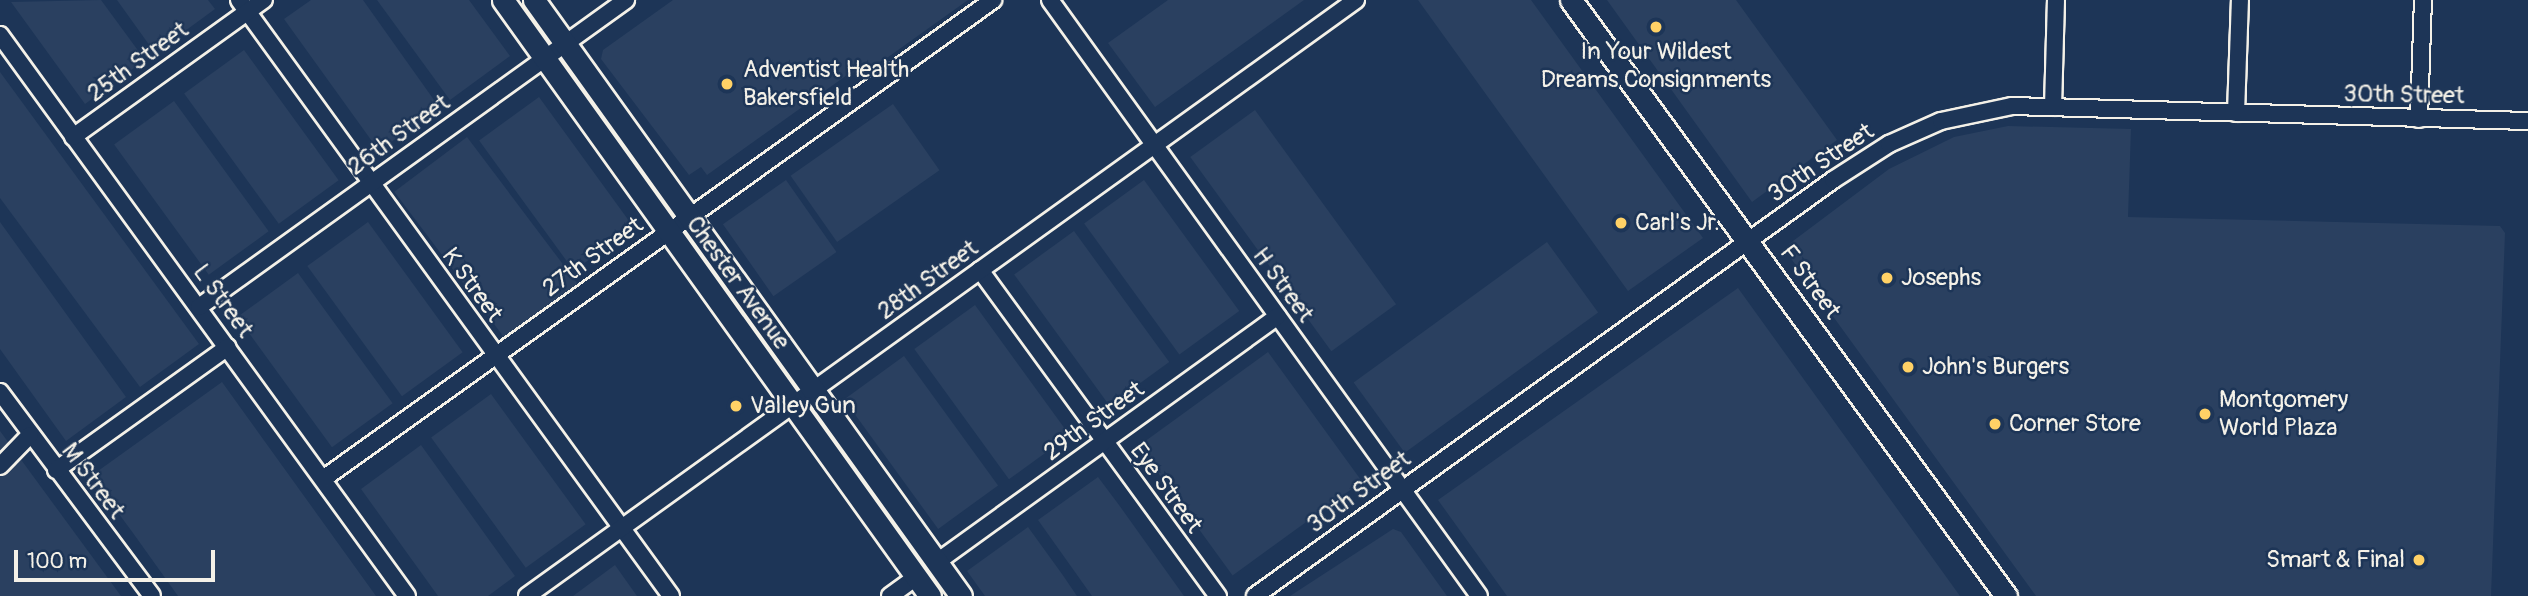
<!DOCTYPE html>
<style>
body{margin:0}
#map{position:relative;width:2528px;height:596px;overflow:hidden;background:#1d3557;font-family:Pangolin,sans-serif}
div>[style]{position:absolute}
.built>*{inset:0;background:#2a4060;transform-origin:0 0}
.roads{filter:drop-shadow(2px 0 #f4f1e8) drop-shadow(-2px 0 #f4f1e8) drop-shadow(0 2px #f4f1e8) drop-shadow(0 -2px #f4f1e8)}
.minor>*{height:16px;margin:-8px;padding:0 8px;transform-origin:8px;border-radius:8px;background:#1d3557}
.major>*{height:21px;margin:-10.5px;padding:0 10.5px;transform-origin:10.5px;border-radius:10.5px;background:#1d3557}
.dots>*{width:19px;height:19px;translate:-50% -50%;box-sizing:border-box;border:4px solid #1d3557;border-radius:50%}
span{translate:-50% -50%;white-space:nowrap;text-align:center;line-height:1.15;-webkit-text-stroke:5px #1d3557;paint-order:stroke}
.poi-label{font-size:24px;color:#f4f1e8}
.left{translate:0 -50%;text-align:left}
.right{translate:-100% -50%;text-align:right}
.street-label{font-size:24px;color:#f4f1e8}
.scale{position:absolute;left:14px;top:550px;width:201px;height:32px;box-sizing:border-box;border:4px solid #f4f1e8;border-top:0;padding-left:9px;font-size:21px;line-height:24px;white-space:nowrap;color:#f4f1e8;-webkit-text-stroke:5px #1d3557;paint-order:stroke}
</style>
<div id="map">
<div class="built">
<div style="clip-path:polygon(101px 0,145px 60px,85px 104px,11px 2px)"></div>
<div style="clip-path:polygon(117px 0,208px 0,215px 9px,155px 53px)"></div>
<div style="clip-path:polygon(311px 0,363px 0,439px 107px,379px 151px,284px 19px)"></div>
<div style="clip-path:polygon(377px 0,469px 0,510px 56px,450px 100px)"></div>
<div style="clip-path:polygon(673px 0,968px 0,884px 60px,847px 75px,707px 175px,701px 167px,689px 175px,601px 59px,603px 50px)"></div>
<div style="clip-path:polygon(1168px 0,1304px 0,1155px 107px,1108px 43px)"></div>
<div style="clip-path:polygon(1418px 0,1531px 0,1703px 238px,1628px 291px)"></div>
<div style="clip-path:polygon(1607px 0,1736px 0,1837px 140px,1752px 202px)"></div>
<div style="left:244px;top:50px;width:161px;height:74px;rotate:54deg"></div>
<div style="clip-path:polygon(0 72px,199px 344px,140px 387px,0 198px)"></div>
<div style="left:539px;top:97px;width:161px;height:74px;rotate:54deg"></div>
<div style="left:174px;top:101px;width:161px;height:74px;rotate:54deg"></div>
<div style="left:893px;top:104px;width:81px;height:125px;rotate:55deg"></div>
<div style="left:1255px;top:110px;width:240px;height:80px;rotate:54deg"></div>
<div style="clip-path:polygon(2008px 126px,2131px 129px,2128px 217px,2500px 226px,2505px 233px,2491px 596px,2036px 596px,1787px 253px,1789px 244px,1889px 169px,1954px 137px)"></div>
<div style="left:467px;top:137px;width:194px;height:91px;rotate:53deg"></div>
<div style="left:786px;top:180px;width:88px;height:77px;rotate:55deg"></div>
<div style="left:1144px;top:180px;width:162px;height:74px;rotate:54deg"></div>
<div style="clip-path:polygon(0 222px,126px 397px,66px 441px,0 349px)"></div>
<div style="left:368px;top:222px;width:161px;height:75px;rotate:54deg"></div>
<div style="left:1074px;top:231px;width:162px;height:74px;rotate:54deg"></div>
<div style="left:1547px;top:242px;width:87px;height:239px;rotate:54deg"></div>
<div style="left:298px;top:273px;width:161px;height:75px;rotate:54deg"></div>
<div style="clip-path:polygon(1738px 288px,1960px 596px,1507px 596px,1438px 500px)"></div>
<div style="left:975px;top:305px;width:161px;height:75px;rotate:54deg"></div>
<div style="left:1268px;top:352px;width:160px;height:160px;rotate:54deg"></div>
<div style="left:904px;top:356px;width:160px;height:74px;rotate:54deg"></div>
<div style="clip-path:polygon(222px 382px,376px 596px,178px 596px,133px 533px,91px 476px)"></div>
<div style="left:491px;top:394px;width:161px;height:74px;rotate:54deg"></div>
<div style="clip-path:polygon(0 431px,121px 596px,0 596px)"></div>
<div style="clip-path:polygon(421px 445px,515px 576px,488px 596px,438px 596px,361px 489px)"></div>
<div style="clip-path:polygon(1098px 477px,1119px 505px,1184px 596px,1092px 596px,1038px 520px)"></div>
<div style="clip-path:polygon(1028px 527px,1062px 574px,1077px 596px,985px 596px,967px 571px)"></div>
<div style="clip-path:polygon(1393px 529px,1401px 532px,1447px 596px,1290px 596px)"></div>
<div style="clip-path:polygon(615px 565px,637px 596px,573px 596px)"></div>
</div>
<div class="roads">
<div class="minor">
<div style="left:239px;top:0;width:736px;rotate:54.06deg"></div>
<div style="left:1050px;top:0;width:734px;rotate:54.25deg"></div>
<div style="left:0;top:35px;width:693px;rotate:54.04deg"></div>
<div style="left:2053px;top:107px;width:107px;rotate:-88.4deg"></div>
<div style="left:2236px;top:113px;width:113px;rotate:-88deg"></div>
<div style="left:2419px;top:119px;width:119px;rotate:-88.1deg"></div>
<div style="left:73px;top:137px;width:235px;rotate:-35.7deg"></div>
<div style="left:980px;top:270px;width:404px;rotate:53.9deg"></div>
<div style="left:199px;top:307px;width:526px;rotate:-35.71deg"></div>
<div style="left:0;top:392px;width:254px;rotate:53.3deg"></div>
<div style="left:0;top:466px;width:43px;rotate:-45.9deg"></div>
<div style="left:56px;top:470px;width:211px;rotate:-35.6deg"></div>
<div style="left:323px;top:479px;width:824px;rotate:-35.56deg"></div>
<div style="left:937px;top:562px;width:420px;rotate:-35.8deg"></div>
<div style="left:527px;top:596px;width:1021px;rotate:-35.71deg"></div>
<div style="left:890px;top:596px;width:32px;rotate:-36deg"></div>
<div style="left:1255px;top:596px;width:712px;rotate:-35.74deg"></div>
<div style="left:1833px;top:180px;width:67px;rotate:-32.7deg"></div>
<div style="left:1889px;top:144px;width:57px;rotate:-23.9deg"></div>
<div style="left:1941px;top:121px;width:73px;rotate:-11.9deg"></div>
<div style="left:2012px;top:106px;width:516px;rotate:1.67deg"></div>
</div>
<div class="major">
<div style="left:503px;top:0;width:733px;rotate:54.38deg"></div>
<div style="left:534px;top:0;width:733px;rotate:54.38deg"></div>
<div style="left:1571px;top:0;width:738px;rotate:53.88deg"></div>
</div>
</div>
<div class="dots">
<div style="left:1656px;top:27px;background:#ffd166"></div>
<div style="left:727px;top:84px;background:#ffd166"></div>
<div style="left:1621px;top:223px;background:#ffd166"></div>
<div style="left:1887px;top:278px;background:#ffd166"></div>
<div style="left:1908px;top:367px;background:#ffd166"></div>
<div style="left:736px;top:406px;background:#ffd166"></div>
<div style="left:2205px;top:414px;background:#ffd166"></div>
<div style="left:1995px;top:424px;background:#ffd166"></div>
<div style="left:2419px;top:560px;background:#ffd166"></div>
</div>
<div class="poi-label">
<span style="left:1656px;top:66px">In Your Wildest<br>Dreams Consignments</span>
<span class="left" style="left:743px;top:84px">Adventist Health<br>Bakersfield</span>
<span class="left" style="left:1635px;top:223px">Carl's Jr.</span>
<span class="left" style="left:1901px;top:278px">Josephs</span>
<span class="left" style="left:1922px;top:367px">John's Burgers</span>
<span class="left" style="left:2219px;top:414px">Montgomery<br>World Plaza</span>
<span class="left" style="left:750px;top:406px">Valley Gun</span>
<span class="left" style="left:2009px;top:424px">Corner Store</span>
<span class="right" style="left:2405px;top:560px">Smart &amp; Final</span>
</div>
<div class="street-label">
<span style="left:138px;top:62px;rotate:-36deg">25th Street</span>
<span style="left:2404px;top:95px;rotate:1deg">30th Street</span>
<span style="left:399px;top:135px;rotate:-36deg">26th Street</span>
<span style="left:1821px;top:163px;rotate:-34deg">30th Street</span>
<span style="left:593px;top:257px;rotate:-36deg">27th Street</span>
<span style="left:928px;top:280px;rotate:-36deg">28th Street</span>
<span style="left:1810px;top:282px;rotate:54deg">F Street</span>
<span style="left:738px;top:283px;rotate:54deg">Chester Avenue</span>
<span style="left:472px;top:285px;rotate:54deg">K Street</span>
<span style="left:1283px;top:285px;rotate:54deg">H Street</span>
<span style="left:223px;top:301px;rotate:54deg">L Street</span>
<span style="left:1094px;top:421px;rotate:-36deg">29th Street</span>
<span style="left:93px;top:481px;rotate:53deg">M Street</span>
<span style="left:1166px;top:488px;rotate:54deg">Eye Street</span>
<span style="left:1359px;top:492px;rotate:-36deg">30th Street</span>
</div>
<div class="scale">100 m</div>
</div>
